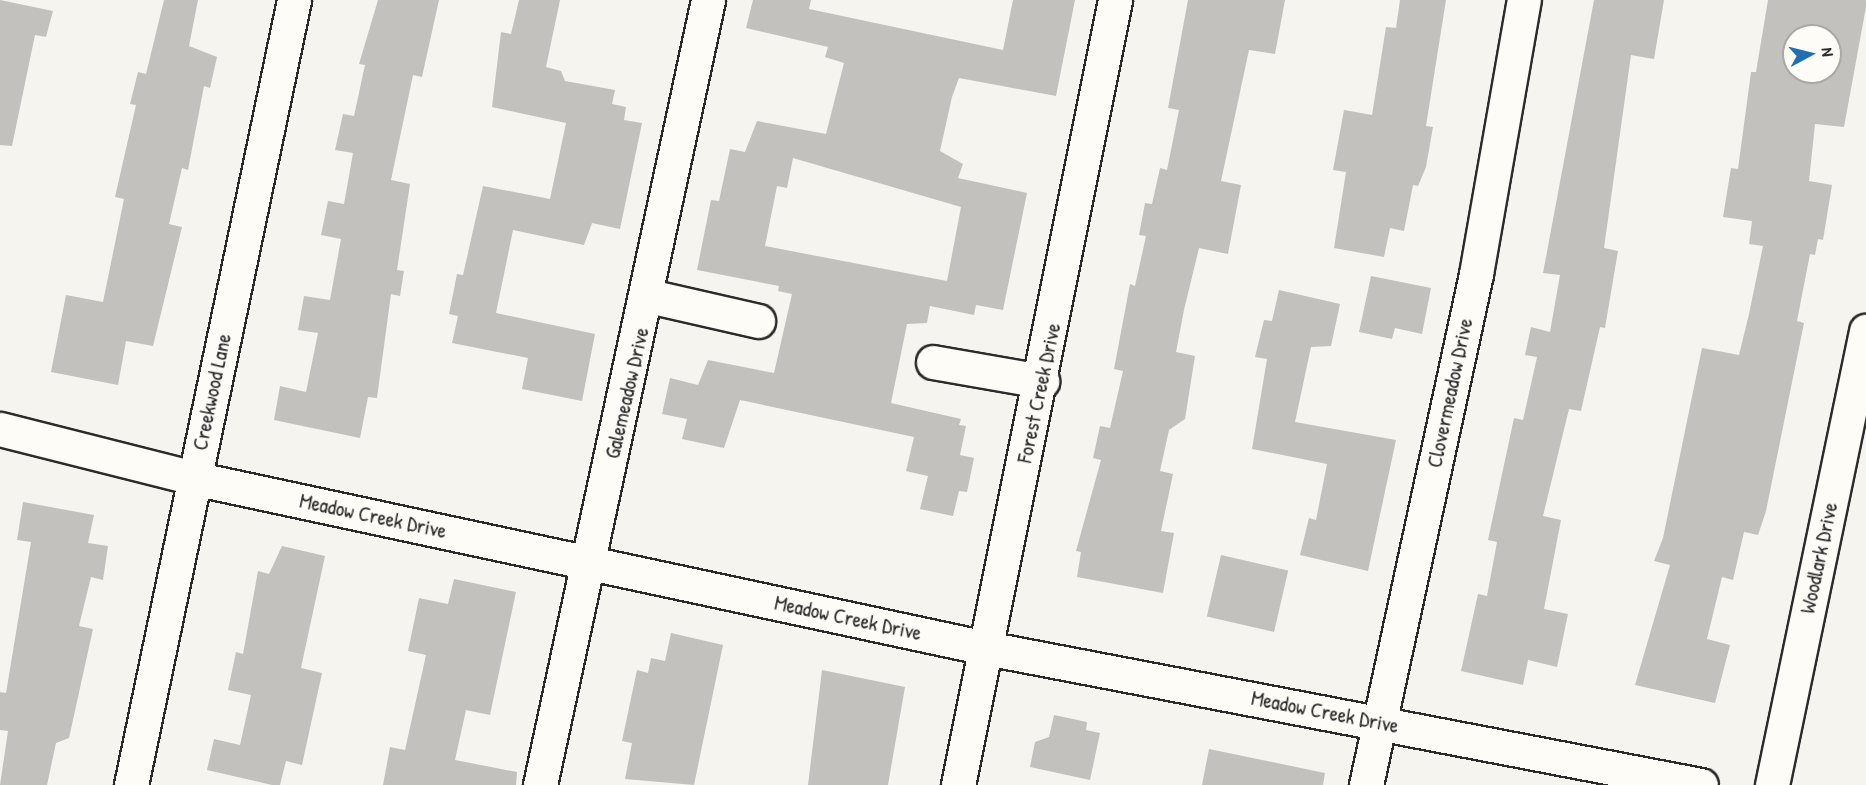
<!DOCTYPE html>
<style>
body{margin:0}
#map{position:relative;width:1866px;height:785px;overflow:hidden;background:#f5f4ef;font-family:"Patrick Hand",sans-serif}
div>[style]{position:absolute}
.building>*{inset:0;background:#c2c1be;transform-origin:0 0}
.roads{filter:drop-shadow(2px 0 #2b2b2b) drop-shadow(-2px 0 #2b2b2b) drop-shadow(0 2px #2b2b2b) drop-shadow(0 -2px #2b2b2b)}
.minor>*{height:33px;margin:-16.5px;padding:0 16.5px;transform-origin:16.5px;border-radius:16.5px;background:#fdfcf7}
span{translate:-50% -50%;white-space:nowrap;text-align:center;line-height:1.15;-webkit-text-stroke:6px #fdfcf7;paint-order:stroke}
.street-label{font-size:21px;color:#2b2b2b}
.north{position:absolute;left:1782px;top:24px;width:60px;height:60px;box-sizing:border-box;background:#fdfcf7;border:2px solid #a9a8a5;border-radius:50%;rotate:83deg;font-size:16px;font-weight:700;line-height:24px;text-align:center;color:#2b2b2b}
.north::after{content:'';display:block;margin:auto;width:21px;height:27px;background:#1f6fb2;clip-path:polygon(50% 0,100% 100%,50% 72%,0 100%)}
</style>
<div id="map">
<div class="building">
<div style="clip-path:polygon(0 0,53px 11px,46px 37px,35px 35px,12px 146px,0 145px)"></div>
<div style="clip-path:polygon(164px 0,198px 0,189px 46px,217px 57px,210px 88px,204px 86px,188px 170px,182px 168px,169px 224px,182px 227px,153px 346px,126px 341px,118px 385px,51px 372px,66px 295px,103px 302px,124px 199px,115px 197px,136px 105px,130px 104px,138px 72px,146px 74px)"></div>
<div style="clip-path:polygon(378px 0,439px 0,422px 77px,413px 75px,391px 180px,410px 184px,397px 270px,404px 271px,400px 296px,391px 294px,377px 398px,368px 397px,360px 438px,274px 420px,280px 386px,306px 392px,318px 333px,298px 330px,304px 296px,330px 300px,341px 239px,321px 235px,328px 201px,344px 204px,353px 153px,335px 150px,343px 114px,354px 116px,365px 65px,359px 64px)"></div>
<div style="clip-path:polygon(519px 0,560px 0,546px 67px,561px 71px,565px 81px,615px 90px,612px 104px,626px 107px,624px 120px,642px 123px,620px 229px,592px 223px,584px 245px,513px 230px,496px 313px,595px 334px,582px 401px,522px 389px,528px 358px,452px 343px,458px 316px,449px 314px,457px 274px,463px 275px,483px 186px,550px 199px,566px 123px,492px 107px,501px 32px,511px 34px)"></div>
<div style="clip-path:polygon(evenodd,753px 0,811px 0,809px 9px,1003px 50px,1013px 0,1075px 0,1056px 96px,959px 78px,952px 97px,940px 151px,963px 164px,958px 178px,1027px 193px,1003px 310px,976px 305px,974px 315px,930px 306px,927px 323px,907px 324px,891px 403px,961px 419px,959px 425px,966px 426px,960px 455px,974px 458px,967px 492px,959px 491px,953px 516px,920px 509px,928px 476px,906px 471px,914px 437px,740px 400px,724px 448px,682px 439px,687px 419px,662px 414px,670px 378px,698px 385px,708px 360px,774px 373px,792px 294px,778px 291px,779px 286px,697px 270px,711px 200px,719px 201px,730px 149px,745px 152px,757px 121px,826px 134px,844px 63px,825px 57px,828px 47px,746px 28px,753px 0,793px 158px,961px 207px,947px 281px,765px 246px,777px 186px,787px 188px,793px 158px)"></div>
<div style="clip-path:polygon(1188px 0,1285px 0,1275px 54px,1249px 50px,1221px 181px,1241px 185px,1228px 254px,1199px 248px,1184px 310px,1176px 352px,1195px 356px,1185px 419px,1169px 430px,1160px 471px,1173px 474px,1161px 531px,1174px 533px,1163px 593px,1077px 577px,1081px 552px,1076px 551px,1101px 460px,1093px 458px,1100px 426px,1110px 428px,1123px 371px,1114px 369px,1130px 284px,1135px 286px,1146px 236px,1139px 235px,1145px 203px,1152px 204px,1160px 168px,1167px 170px,1179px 110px,1168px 108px)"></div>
<div style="clip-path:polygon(1400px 0,1446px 0,1426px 126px,1433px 127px,1426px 167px,1418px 186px,1413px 185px,1404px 231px,1390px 228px,1384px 257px,1334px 248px,1346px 172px,1333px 170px,1344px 110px,1372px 115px,1386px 27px,1396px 28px)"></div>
<div style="clip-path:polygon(1594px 0,1664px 0,1654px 59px,1631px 55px,1604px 248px,1618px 251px,1605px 328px,1600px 327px,1581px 411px,1569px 409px,1543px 516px,1561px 520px,1544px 609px,1568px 614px,1557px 667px,1528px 660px,1523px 685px,1461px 671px,1478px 594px,1487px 596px,1497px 542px,1488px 540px,1514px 418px,1523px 420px,1537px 357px,1525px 355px,1531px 327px,1550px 332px,1560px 275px,1543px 273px)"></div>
<div style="clip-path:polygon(evenodd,1768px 0,1866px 0,1866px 7px,1844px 127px,1815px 124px,1809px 181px,1832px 185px,1823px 240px,1818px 239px,1815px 255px,1810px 254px,1797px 321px,1804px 323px,1766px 511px,1758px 535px,1744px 532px,1733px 580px,1722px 577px,1707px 639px,1730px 645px,1715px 703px,1635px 685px,1670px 565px,1654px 561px,1663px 538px,1702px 348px,1739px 355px,1749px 314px,1763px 246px,1749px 244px,1752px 221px,1723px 217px,1731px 168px,1738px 169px,1751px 72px,1756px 72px,1768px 0,1794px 36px,1830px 36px,1830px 72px,1794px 72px,1794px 36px)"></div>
<div style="clip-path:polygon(1371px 276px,1431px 288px,1422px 334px,1395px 328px,1392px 339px,1359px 332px)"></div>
<div style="clip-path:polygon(1279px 290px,1340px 304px,1331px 346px,1311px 347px,1295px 422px,1396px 440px,1368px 571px,1300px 555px,1309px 518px,1316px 520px,1327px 464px,1252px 449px,1267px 359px,1255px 357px,1264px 320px,1272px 321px)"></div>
<div style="clip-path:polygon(23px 502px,94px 515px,88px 543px,108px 546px,103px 580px,91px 577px,79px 626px,93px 629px,69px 738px,56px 743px,47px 785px,0 785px,8px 731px,0 730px,0 692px,6px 693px,31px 542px,17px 540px)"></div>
<div style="clip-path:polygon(282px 546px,325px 556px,301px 668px,322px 673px,302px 765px,286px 761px,280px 785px,272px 785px,207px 770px,214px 739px,240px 745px,251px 695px,228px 690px,236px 652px,243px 654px,258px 571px,269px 574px)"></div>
<div style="left:1221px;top:555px;width:69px;height:63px;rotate:13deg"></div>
<div style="clip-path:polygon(454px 579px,516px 592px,490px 715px,466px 710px,455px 760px,517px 772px,516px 785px,383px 785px,390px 747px,405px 750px,426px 655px,408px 651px,419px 598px,448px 604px)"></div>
<div style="clip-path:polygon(671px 633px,723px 645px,694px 785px,625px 779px,632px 743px,622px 741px,637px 670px,648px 673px,651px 658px,665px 661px)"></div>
<div style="clip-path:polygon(822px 670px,905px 687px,888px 785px,808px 785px)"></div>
<div style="clip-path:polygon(1054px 715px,1087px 722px,1086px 730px,1100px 733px,1090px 780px,1030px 767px,1035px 742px,1049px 737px)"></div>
<div style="clip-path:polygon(1209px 749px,1325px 773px,1323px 785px,1202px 785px)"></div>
</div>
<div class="roads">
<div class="minor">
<div style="left:649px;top:296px;width:112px;rotate:12.9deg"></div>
<div style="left:933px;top:362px;width:111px;rotate:9.9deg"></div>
<div style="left:0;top:429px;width:199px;rotate:14.2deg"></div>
<div style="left:193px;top:478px;width:811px;rotate:12.1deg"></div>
<div style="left:986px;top:648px;width:728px;rotate:10.85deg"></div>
<div style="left:131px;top:785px;width:802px;rotate:-78.27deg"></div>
<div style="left:540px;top:785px;width:803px;rotate:-77.92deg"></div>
<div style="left:958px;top:785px;width:801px;rotate:-78.69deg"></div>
<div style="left:1366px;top:785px;width:523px;rotate:-77.85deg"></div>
<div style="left:1476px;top:274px;width:278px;rotate:-80.1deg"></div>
<div style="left:1772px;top:785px;width:464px;rotate:-78.3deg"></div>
</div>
</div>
<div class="street-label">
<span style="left:212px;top:392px;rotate:-78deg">Creekwood Lane</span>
<span style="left:627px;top:393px;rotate:-77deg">Galemeadow Drive</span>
<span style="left:1039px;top:393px;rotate:-78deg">Forest Creek Drive</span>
<span style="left:1450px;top:393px;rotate:-78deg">Clovermeadow Drive</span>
<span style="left:373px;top:516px;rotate:12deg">Meadow Creek Drive</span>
<span style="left:1819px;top:558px;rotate:-78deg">Woodlark Drive</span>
<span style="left:848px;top:618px;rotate:12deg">Meadow Creek Drive</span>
<span style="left:1325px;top:712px;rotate:11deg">Meadow Creek Drive</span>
</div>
<div class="north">N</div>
</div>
